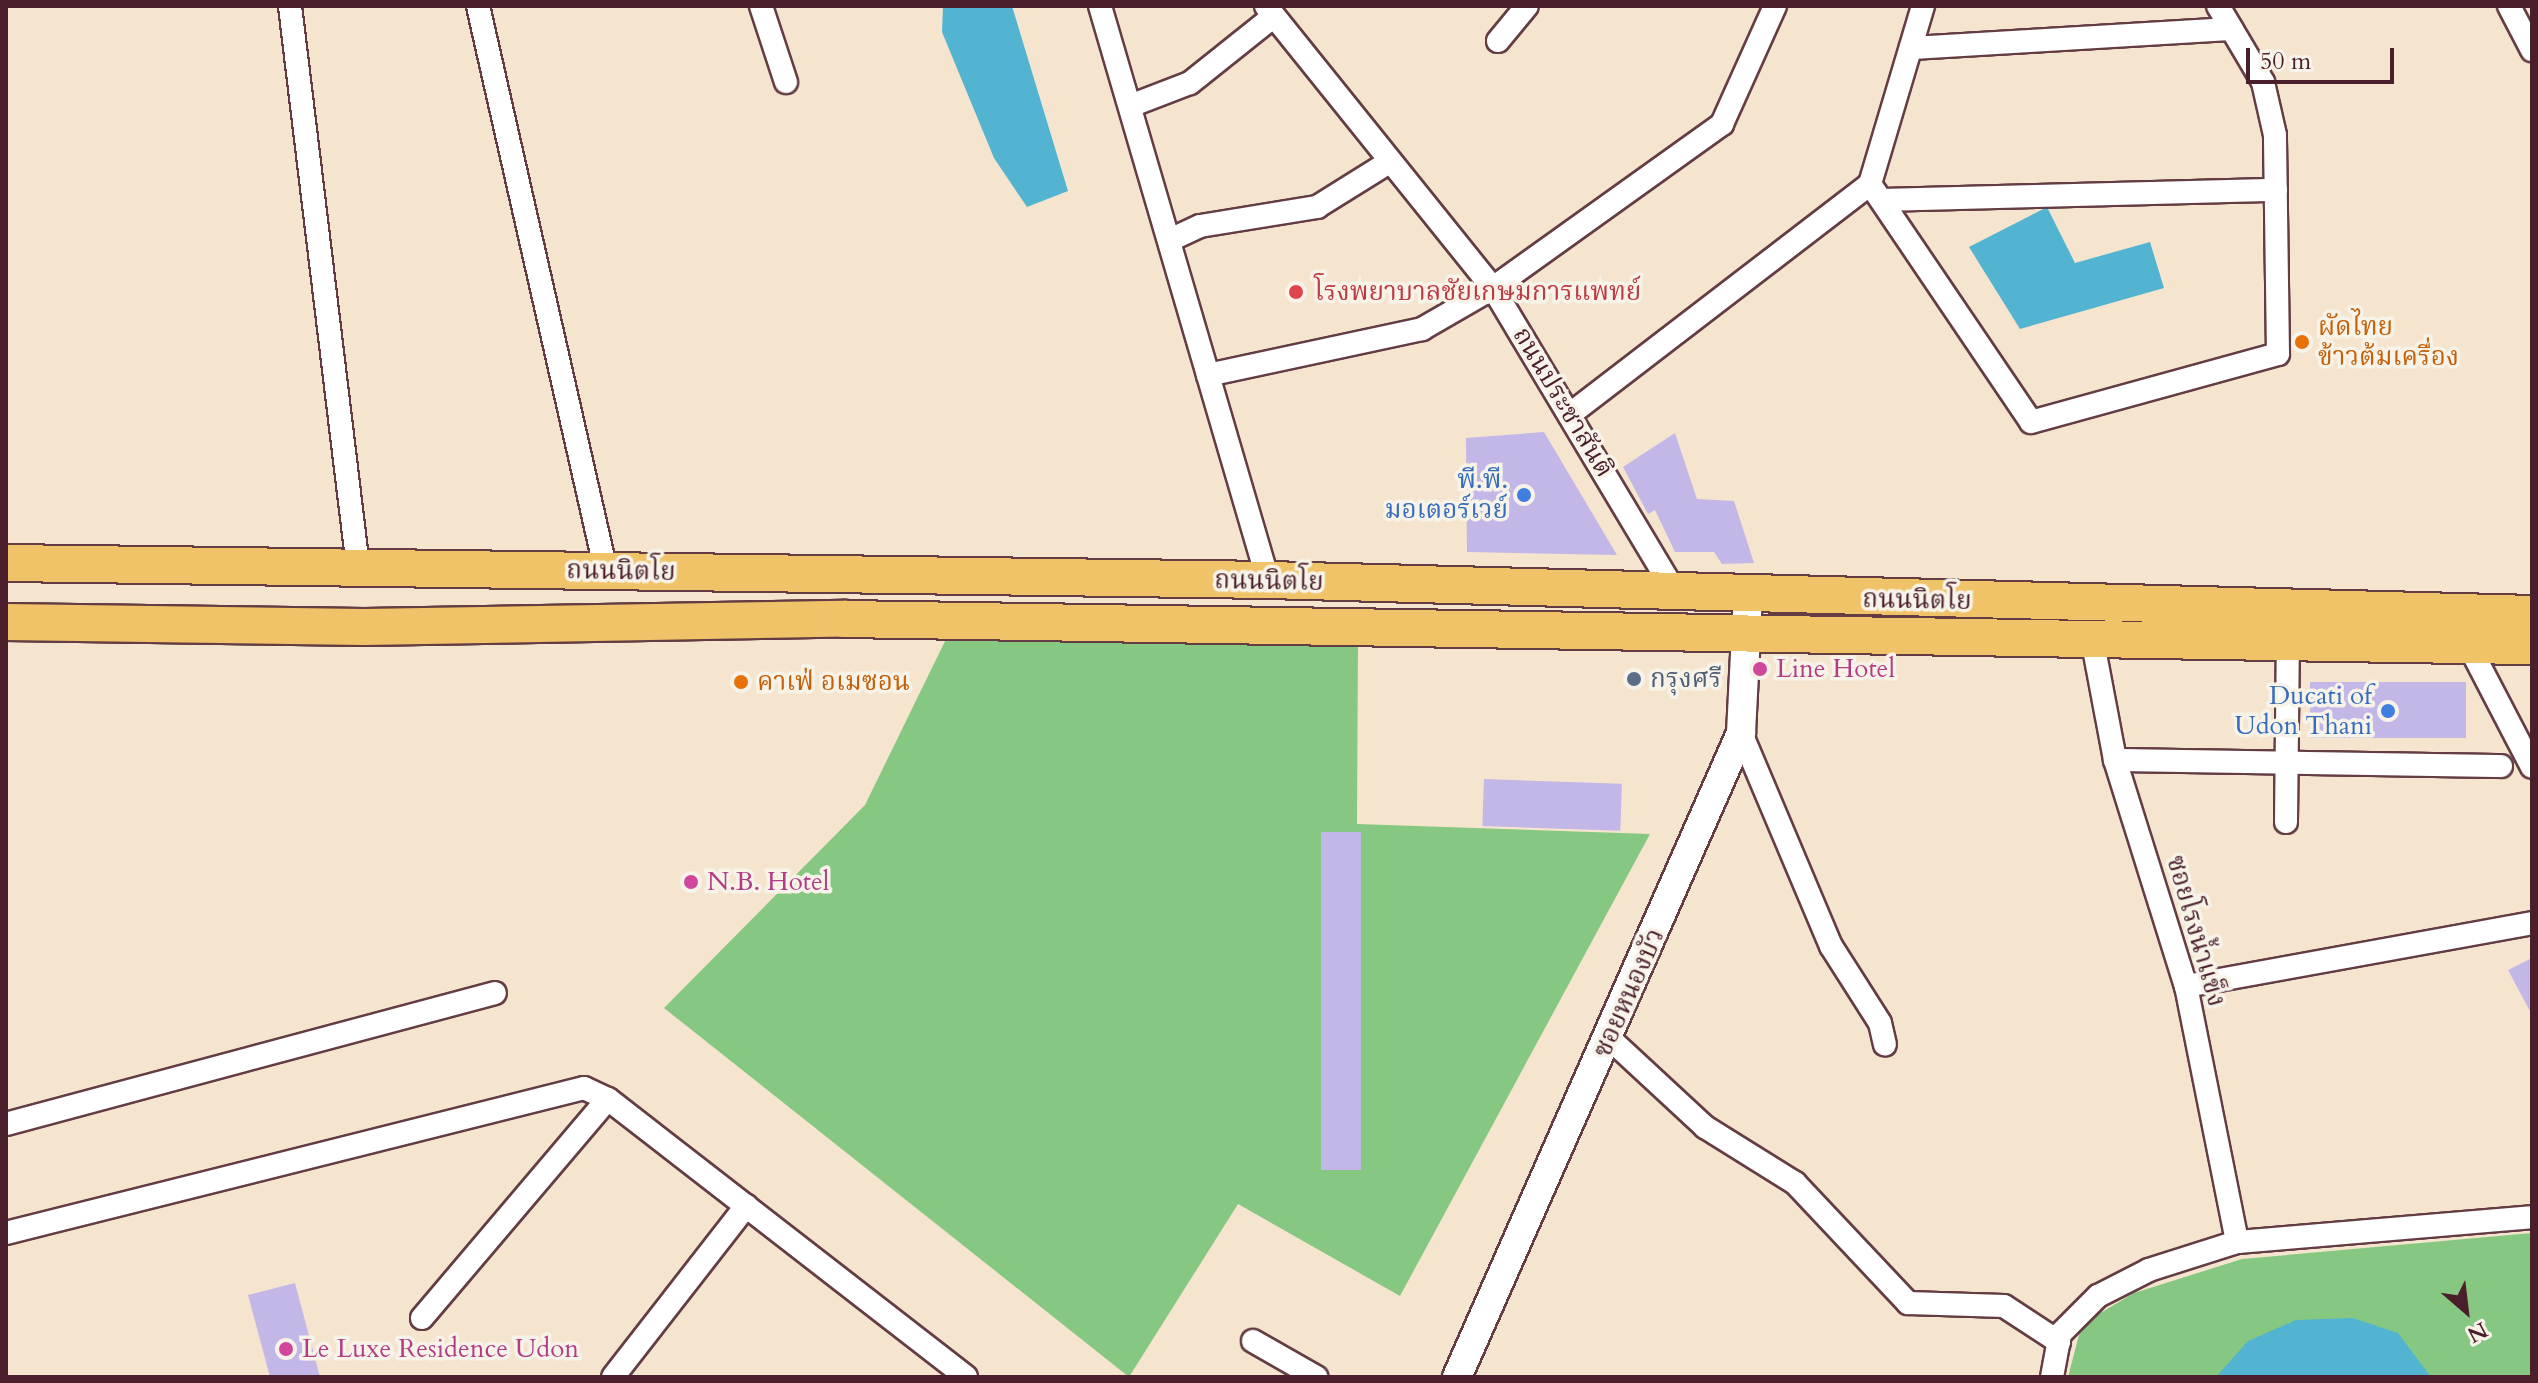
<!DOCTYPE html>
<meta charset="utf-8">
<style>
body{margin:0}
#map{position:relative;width:2538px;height:1383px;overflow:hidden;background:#f5e5cf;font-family:Cardo,"Noto Serif Thai",serif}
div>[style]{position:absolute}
.green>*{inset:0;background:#86c881}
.water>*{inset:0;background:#52b4d1}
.building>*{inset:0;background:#c2b7e7;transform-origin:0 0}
.roads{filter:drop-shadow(2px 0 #643d44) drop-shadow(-2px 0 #643d44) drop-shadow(0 2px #643d44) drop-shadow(0 -2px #643d44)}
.minor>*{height:22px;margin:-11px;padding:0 11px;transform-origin:11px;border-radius:11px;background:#fff}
.tertiary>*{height:28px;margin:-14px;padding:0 14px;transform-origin:14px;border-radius:14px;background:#fff}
.primary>*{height:36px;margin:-18px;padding:0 18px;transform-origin:18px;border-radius:18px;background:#f1c369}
.dots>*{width:22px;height:22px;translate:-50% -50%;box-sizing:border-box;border:4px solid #f7f3e8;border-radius:50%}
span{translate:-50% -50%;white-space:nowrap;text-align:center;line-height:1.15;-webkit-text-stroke:7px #f7f3e8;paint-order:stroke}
.health-label{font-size:26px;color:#be3a42}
.left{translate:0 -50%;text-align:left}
.food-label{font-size:26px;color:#c56008}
.street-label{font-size:26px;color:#4a1f2b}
.shop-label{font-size:26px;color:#366cbe}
.right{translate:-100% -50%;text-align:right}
.hotel-label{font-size:26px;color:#b23c85}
.service-label{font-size:26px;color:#4e5e75}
.frame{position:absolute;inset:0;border:8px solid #4a1f2b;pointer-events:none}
.north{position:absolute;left:2426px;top:1271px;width:80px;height:80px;-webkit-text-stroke:6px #f7f3e8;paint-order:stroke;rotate:152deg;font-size:22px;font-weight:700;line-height:32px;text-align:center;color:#4a1f2b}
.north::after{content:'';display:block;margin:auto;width:28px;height:36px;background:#4a1f2b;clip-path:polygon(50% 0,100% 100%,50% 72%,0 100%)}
.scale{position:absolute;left:2246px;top:48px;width:148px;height:36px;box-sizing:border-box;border:4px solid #4a1f2b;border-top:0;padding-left:10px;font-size:24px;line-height:28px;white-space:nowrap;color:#4a1f2b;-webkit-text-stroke:6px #f7f3e8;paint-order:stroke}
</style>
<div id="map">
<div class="green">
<div style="clip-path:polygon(949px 633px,1358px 641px,1357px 824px,1650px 834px,1400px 1296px,1238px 1204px,1129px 1377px,664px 1008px,865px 805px)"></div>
<div style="clip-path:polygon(2532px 1233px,2532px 1377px,2068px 1377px,2079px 1335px,2097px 1315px,2134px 1293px,2242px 1259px)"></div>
</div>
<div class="water">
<div style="clip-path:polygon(943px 6px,1012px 6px,1068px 191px,1027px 207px,994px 158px,942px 32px)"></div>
<div style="clip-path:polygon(2047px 207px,2075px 263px,2150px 242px,2164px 288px,2020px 329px,1969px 247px)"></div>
<div style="clip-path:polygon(2353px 1318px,2398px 1333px,2431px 1377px,2216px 1377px,2248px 1341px,2296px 1320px)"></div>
</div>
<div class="building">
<div style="clip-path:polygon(1544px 432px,1617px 555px,1467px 552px,1466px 438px)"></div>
<div style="clip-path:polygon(1675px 433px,1697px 499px,1734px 501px,1754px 563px,1722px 564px,1714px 552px,1675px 552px,1655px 510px,1648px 514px,1623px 467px)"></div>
<div style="left:2466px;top:682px;width:56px;height:156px;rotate:90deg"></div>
<div style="left:1484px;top:779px;width:138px;height:47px;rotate:2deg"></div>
<div style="left:1321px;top:832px;width:40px;height:338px"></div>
<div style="clip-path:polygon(2532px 958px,2532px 1015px,2508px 970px)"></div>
<div style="clip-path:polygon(295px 1283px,320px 1377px,270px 1377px,248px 1295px)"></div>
</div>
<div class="roads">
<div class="minor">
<div style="left:290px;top:6px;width:565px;rotate:83.09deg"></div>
<div style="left:478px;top:6px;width:579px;rotate:77.24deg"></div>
<div style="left:761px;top:6px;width:80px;rotate:71.8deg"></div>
<div style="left:1100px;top:6px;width:598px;rotate:73.69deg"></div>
<div style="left:1266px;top:6px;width:362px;rotate:51.2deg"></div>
<div style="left:1493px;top:288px;width:357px;rotate:59.1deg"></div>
<div style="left:1923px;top:6px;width:186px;rotate:106.6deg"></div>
<div style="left:1870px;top:184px;width:287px;rotate:55.9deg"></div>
<div style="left:2031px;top:422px;width:256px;rotate:-15.4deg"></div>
<div style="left:2278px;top:354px;width:219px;rotate:-90.8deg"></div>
<div style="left:2275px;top:135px;width:54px;rotate:-102.8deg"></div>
<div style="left:2263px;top:82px;width:88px;rotate:-120.6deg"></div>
<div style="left:2509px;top:6px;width:50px;rotate:62.4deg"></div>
<div style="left:1498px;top:41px;width:45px;rotate:-50.4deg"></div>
<div style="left:1911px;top:48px;width:321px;rotate:-3.4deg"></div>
<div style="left:1130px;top:106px;width:64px;rotate:-21deg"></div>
<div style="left:1190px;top:83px;width:107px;rotate:-38.6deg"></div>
<div style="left:1883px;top:200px;width:393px;rotate:-1.5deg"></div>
<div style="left:1170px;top:240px;width:33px;rotate:-25deg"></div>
<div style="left:1200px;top:226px;width:119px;rotate:-9.2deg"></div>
<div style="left:1317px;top:207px;width:81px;rotate:-31.9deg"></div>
<div style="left:1208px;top:375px;width:219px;rotate:-12.1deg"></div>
<div style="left:1422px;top:329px;width:82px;rotate:-30deg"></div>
<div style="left:1493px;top:288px;width:282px;rotate:-35.6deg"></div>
<div style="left:1722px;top:124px;width:129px;rotate:-65.8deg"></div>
<div style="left:1573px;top:412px;width:374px;rotate:-37.5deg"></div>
<div style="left:2092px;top:638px;width:124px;rotate:79.3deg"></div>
<div style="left:2115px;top:760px;width:237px;rotate:72.6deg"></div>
<div style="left:2186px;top:986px;width:261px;rotate:78.7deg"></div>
<div style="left:2469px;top:646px;width:136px;rotate:62.5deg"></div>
<div style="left:1741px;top:733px;width:231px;rotate:67.1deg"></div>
<div style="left:1831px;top:946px;width:91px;rotate:57.5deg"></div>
<div style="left:1880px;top:1023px;width:22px;rotate:77deg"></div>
<div style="left:2115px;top:760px;width:386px;rotate:0.9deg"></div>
<div style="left:2286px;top:822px;width:180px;rotate:-89.4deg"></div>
<div style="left:2186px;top:986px;width:352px;rotate:-10.3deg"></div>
<div style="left:1609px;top:1038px;width:131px;rotate:42.8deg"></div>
<div style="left:1705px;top:1127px;width:106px;rotate:31.9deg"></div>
<div style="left:1795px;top:1183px;width:165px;rotate:46.7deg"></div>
<div style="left:1908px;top:1303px;width:96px;rotate:1.8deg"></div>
<div style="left:2004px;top:1306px;width:66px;rotate:33.2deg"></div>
<div style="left:6px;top:1124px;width:506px;rotate:-15deg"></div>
<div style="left:6px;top:1233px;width:596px;rotate:-14.08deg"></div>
<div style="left:584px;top:1088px;width:26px;rotate:25deg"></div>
<div style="left:608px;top:1099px;width:453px;rotate:37.8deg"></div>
<div style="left:422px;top:1318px;width:287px;rotate:-49.7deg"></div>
<div style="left:1253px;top:1341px;width:73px;rotate:29.7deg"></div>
<div style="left:613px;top:1377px;width:217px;rotate:-52.1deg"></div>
<div style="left:2052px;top:1377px;width:44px;rotate:-79.5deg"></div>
<div style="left:2060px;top:1334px;width:54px;rotate:-45deg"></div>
<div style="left:2098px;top:1296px;width:57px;rotate:-27deg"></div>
<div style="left:2149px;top:1270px;width:92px;rotate:-17.7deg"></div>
<div style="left:2237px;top:1242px;width:296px;rotate:-4.8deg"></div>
</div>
<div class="tertiary">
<div style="left:1457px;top:1377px;width:704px;rotate:-66.2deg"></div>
<div style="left:1741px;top:733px;width:137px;rotate:-87.1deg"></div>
</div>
<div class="primary">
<div style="left:6px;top:563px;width:1262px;rotate:0.77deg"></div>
<div style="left:1268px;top:580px;width:1264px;rotate:1.54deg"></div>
<div style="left:6px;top:622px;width:358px;rotate:0.8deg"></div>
<div style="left:364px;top:627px;width:480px;rotate:-1deg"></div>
<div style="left:844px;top:619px;width:1688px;rotate:0.92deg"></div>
</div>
</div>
<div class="dots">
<div style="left:1296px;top:292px;background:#e0444e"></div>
<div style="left:2302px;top:342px;background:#e8710a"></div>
<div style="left:1524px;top:495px;background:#3f7fe0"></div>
<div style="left:1760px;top:669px;background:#d1479c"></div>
<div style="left:1634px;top:679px;background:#5c6f8a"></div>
<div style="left:741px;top:682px;background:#e8710a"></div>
<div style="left:2388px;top:711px;background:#3f7fe0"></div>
<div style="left:691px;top:882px;background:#d1479c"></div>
<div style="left:286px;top:1349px;background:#d1479c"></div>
</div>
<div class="health-label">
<span class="left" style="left:1314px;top:292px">โรงพยาบาลชัยเกษมการแพทย์</span>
</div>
<div class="food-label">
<span class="left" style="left:2318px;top:342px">ผัดไทย<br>ข้าวต้มเครื่อง</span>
<span class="left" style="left:757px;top:682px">คาเฟ่ อเมซอน</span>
</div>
<div class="street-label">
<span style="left:1563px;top:402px;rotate:59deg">ถนนประชาสันติ</span>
<span style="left:621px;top:571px;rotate:1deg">ถนนนิตโย</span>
<span style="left:1269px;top:581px;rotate:1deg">ถนนนิตโย</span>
<span style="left:1917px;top:600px;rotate:1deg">ถนนนิตโย</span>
<span style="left:2196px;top:931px;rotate:74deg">ซอยโรงน้ำแข็ง</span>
<span style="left:1629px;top:993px;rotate:-66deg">ซอยหนองบัว</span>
</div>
<div class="shop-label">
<span class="right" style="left:1508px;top:495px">พี.พี.<br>มอเตอร์เวย์</span>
<span class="right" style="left:2372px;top:711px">Ducati of<br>Udon Thani</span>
</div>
<div class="hotel-label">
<span class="left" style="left:1776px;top:669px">Line Hotel</span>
<span class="left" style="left:707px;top:882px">N.B. Hotel</span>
<span class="left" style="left:302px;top:1349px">Le Luxe Residence Udon</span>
</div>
<div class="service-label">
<span class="left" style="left:1650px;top:679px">กรุงศรี</span>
</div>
<div class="frame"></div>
<div class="north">N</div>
<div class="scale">50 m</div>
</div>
